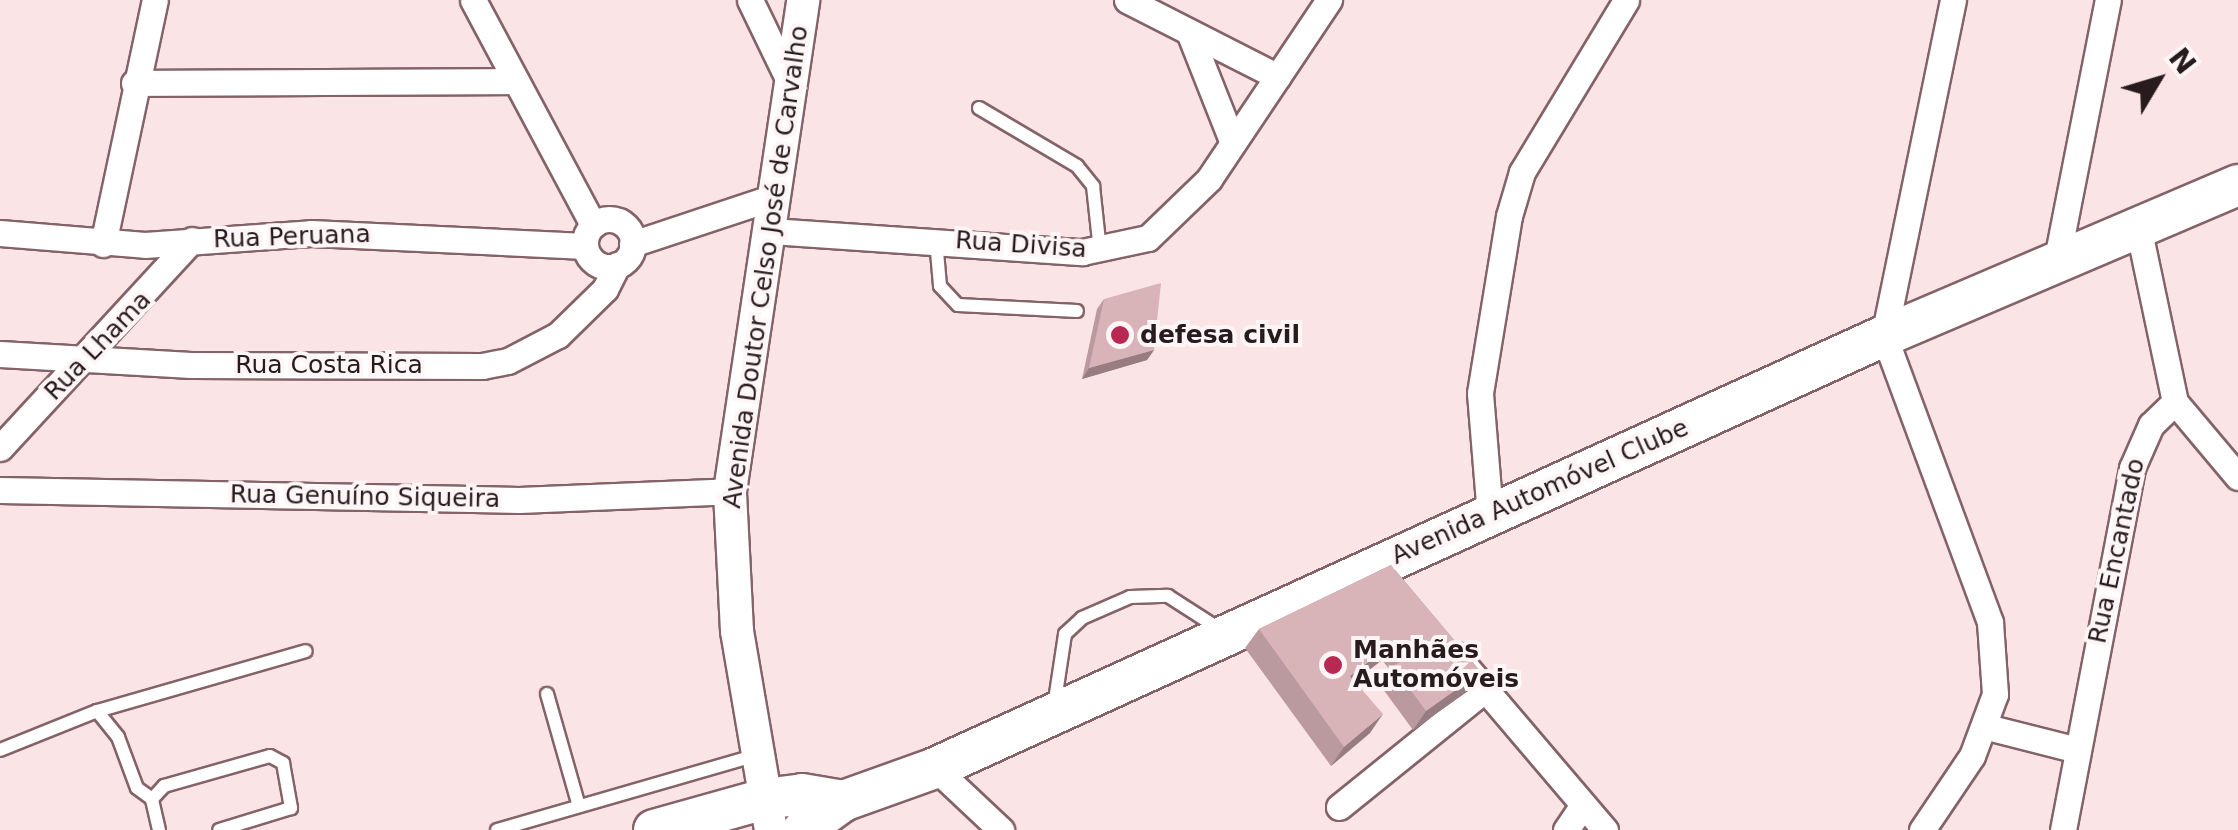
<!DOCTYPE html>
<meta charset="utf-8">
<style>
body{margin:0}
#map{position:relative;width:2238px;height:830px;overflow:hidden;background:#fbe4e6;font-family:"DejaVu Sans",sans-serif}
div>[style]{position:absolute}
.roads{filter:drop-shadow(2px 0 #846368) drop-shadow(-2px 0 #846368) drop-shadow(0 2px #846368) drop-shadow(0 -2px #846368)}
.service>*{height:12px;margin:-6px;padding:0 6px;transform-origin:6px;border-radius:6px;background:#fff}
.minor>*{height:25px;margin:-12.5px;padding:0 12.5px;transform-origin:12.5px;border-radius:12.5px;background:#fff}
.minor>.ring{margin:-12.5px;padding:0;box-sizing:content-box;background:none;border:25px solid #fff;border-radius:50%}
.tertiary>*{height:32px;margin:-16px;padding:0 16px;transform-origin:16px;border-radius:16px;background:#fff}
.primary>*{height:40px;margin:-20px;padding:0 20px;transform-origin:20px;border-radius:20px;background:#fff}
.wall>*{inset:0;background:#ba9a9e}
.shaded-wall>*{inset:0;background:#977d81}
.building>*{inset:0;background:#d8b3b8}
.dots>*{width:28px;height:28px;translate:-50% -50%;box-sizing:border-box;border:5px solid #fdf5f6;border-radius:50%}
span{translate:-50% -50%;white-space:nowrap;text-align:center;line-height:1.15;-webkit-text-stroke:8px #fdf5f6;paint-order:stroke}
.street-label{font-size:25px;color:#281b1d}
.poi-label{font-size:25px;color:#281b1d;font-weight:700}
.left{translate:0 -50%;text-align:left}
.north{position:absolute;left:2108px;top:30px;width:100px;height:100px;-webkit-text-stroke:8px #fdf5f6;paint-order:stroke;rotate:52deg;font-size:28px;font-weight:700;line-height:40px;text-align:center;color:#281b1d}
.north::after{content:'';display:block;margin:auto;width:35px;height:45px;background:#281b1d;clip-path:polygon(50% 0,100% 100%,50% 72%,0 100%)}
</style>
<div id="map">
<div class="roads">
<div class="service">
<div style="left:979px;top:108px;width:114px;rotate:30.6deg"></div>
<div style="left:1077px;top:166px;width:26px;rotate:51deg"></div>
<div style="left:1093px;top:186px;width:64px;rotate:83.8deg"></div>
<div style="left:936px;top:240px;width:46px;rotate:85deg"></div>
<div style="left:940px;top:286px;width:26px;rotate:47deg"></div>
<div style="left:958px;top:305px;width:119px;rotate:2.9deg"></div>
<div style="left:547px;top:694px;width:116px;rotate:74.1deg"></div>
<div style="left:1054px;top:707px;width:74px;rotate:-81.4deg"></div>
<div style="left:1065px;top:634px;width:23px;rotate:-43deg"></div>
<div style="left:1082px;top:618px;width:52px;rotate:-23.6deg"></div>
<div style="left:1130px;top:597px;width:38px;rotate:-2deg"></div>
<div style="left:1168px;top:596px;width:63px;rotate:32.7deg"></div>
<div style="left:97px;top:711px;width:217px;rotate:-16deg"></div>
<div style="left:0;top:750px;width:105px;rotate:-21.9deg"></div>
<div style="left:97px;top:711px;width:33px;rotate:51deg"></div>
<div style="left:118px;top:737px;width:54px;rotate:69.6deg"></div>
<div style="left:137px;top:788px;width:19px;rotate:36deg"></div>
<div style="left:159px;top:830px;width:32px;rotate:-103deg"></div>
<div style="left:152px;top:799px;width:18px;rotate:-47deg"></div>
<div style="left:164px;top:786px;width:110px;rotate:-15.8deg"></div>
<div style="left:270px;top:756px;width:15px;rotate:28deg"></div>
<div style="left:283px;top:763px;width:46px;rotate:79.9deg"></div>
<div style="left:291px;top:808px;width:75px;rotate:163deg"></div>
<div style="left:497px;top:830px;width:270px;rotate:-16.1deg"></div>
</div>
<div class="minor">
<div style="left:473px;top:0;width:255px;rotate:61.9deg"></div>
<div style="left:750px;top:0;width:94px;rotate:64.2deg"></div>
<div style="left:1127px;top:0;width:169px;rotate:27deg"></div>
<div style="left:1189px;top:32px;width:119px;rotate:68.4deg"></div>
<div style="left:134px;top:83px;width:382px;rotate:-0.3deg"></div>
<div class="ring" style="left:585px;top:219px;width:23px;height:23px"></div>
<div style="left:771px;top:231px;width:312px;rotate:3.9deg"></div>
<div style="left:1082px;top:252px;width:67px;rotate:-12deg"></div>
<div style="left:1148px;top:238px;width:85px;rotate:-44deg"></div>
<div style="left:1209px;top:179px;width:216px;rotate:-56.2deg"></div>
<div style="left:0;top:233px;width:145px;rotate:4.7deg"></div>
<div style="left:145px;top:245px;width:166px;rotate:-4.1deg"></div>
<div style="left:311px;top:233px;width:274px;rotate:2.7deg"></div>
<div style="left:103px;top:244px;width:249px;rotate:-78deg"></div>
<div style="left:632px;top:244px;width:152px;rotate:-18.4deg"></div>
<div style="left:2057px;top:259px;width:264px;rotate:-78.9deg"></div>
<div style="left:0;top:354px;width:191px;rotate:3.3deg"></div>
<div style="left:191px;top:365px;width:291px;rotate:0.2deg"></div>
<div style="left:482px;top:366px;width:26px;rotate:-11deg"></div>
<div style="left:508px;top:361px;width:56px;rotate:-27.5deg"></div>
<div style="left:558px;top:335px;width:66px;rotate:-44.4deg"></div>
<div style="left:605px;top:289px;width:27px;rotate:-63deg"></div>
<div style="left:2175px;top:402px;width:98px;rotate:50deg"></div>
<div style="left:0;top:448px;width:283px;rotate:-47.3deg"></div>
<div style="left:0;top:490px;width:519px;rotate:1.1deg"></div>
<div style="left:519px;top:500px;width:211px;rotate:-2.4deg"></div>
<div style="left:1490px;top:515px;width:122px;rotate:-94.7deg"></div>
<div style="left:1480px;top:393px;width:179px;rotate:-80.7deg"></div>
<div style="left:1509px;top:216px;width:46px;rotate:-73.5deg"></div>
<div style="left:1522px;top:172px;width:201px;rotate:-58.8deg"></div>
<div style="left:1456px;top:655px;width:230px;rotate:49.6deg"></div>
<div style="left:1987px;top:727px;width:93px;rotate:14.3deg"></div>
<div style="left:935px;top:768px;width:91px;rotate:43.2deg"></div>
<div style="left:1339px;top:807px;width:188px;rotate:-38.9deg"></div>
<div style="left:1566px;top:830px;width:30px;rotate:-56deg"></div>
<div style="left:1922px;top:830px;width:89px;rotate:-56deg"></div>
<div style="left:1972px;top:756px;width:66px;rotate:-69.6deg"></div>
<div style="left:1995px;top:694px;width:72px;rotate:-94deg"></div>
<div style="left:1990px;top:622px;width:305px;rotate:-110.3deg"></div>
<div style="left:1884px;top:336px;width:343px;rotate:-78.4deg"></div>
<div style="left:2063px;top:830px;width:369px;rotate:-79.2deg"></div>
<div style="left:2132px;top:468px;width:47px;rotate:-66.2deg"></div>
<div style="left:2151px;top:425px;width:33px;rotate:-44deg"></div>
<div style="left:2175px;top:402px;width:180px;rotate:-101.9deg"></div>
</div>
<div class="tertiary">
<div style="left:771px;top:830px;width:202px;rotate:-99.7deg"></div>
<div style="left:737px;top:631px;width:140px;rotate:-92.9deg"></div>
<div style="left:730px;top:491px;width:496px;rotate:-81.5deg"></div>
</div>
<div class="primary">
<div style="left:654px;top:830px;width:114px;rotate:-15.7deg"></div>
<div style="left:764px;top:799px;width:38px;rotate:-7deg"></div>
<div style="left:802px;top:794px;width:42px;rotate:9.7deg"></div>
<div style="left:803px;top:830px;width:49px;rotate:-35.9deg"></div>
<div style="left:843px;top:801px;width:98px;rotate:-19.7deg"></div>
<div style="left:935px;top:768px;width:1043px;rotate:-24.48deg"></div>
<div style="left:1884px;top:336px;width:385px;rotate:-23.1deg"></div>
</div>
</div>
<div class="wall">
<div style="clip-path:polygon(1104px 299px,1154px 350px,1147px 360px,1082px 379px,1097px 309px)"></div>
<div style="clip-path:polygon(1391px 565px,1481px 672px,1468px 691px,1413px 730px,1380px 685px,1390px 670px,1382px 660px,1355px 681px,1370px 733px,1331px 766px,1245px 648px,1259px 629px)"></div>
</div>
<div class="shaded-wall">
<div style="clip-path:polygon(1154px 350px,1147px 360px,1082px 379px,1089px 368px)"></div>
<div style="clip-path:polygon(1396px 641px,1382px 660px,1337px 695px,1350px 676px)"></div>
<div style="clip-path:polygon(1481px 672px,1468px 691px,1413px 730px,1426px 711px)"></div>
<div style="clip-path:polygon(1383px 714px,1370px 733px,1331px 766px,1344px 747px)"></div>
</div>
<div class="building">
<div style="clip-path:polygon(1161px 283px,1154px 350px,1089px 368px,1104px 299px)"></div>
<div style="clip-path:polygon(1391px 565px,1481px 672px,1426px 711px,1393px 666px,1408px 657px,1396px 641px,1350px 676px,1383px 714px,1344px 747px,1259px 629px)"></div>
</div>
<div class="dots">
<div style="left:1120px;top:335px;background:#b82853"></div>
<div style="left:1333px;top:665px;background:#b82853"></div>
</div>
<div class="street-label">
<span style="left:292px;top:237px;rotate:-2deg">Rua Peruana</span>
<span style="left:1021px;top:245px;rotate:4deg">Rua Divisa</span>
<span style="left:766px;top:267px;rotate:-82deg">Avenida Doutor Celso José de Carvalho</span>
<span style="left:98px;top:346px;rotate:-46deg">Rua Lhama</span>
<span style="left:329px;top:365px">Rua Costa Rica</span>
<span style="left:1540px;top:492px;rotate:-24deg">Avenida Automóvel Clube</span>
<span style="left:365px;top:497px;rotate:1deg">Rua Genuíno Siqueira</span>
<span style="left:2117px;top:551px;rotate:-78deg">Rua Encantado</span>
</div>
<div class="poi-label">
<span class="left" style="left:1140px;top:335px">defesa civil</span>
<span class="left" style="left:1353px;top:665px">Manhães<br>Automóveis</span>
</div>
<div class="north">N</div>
</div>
